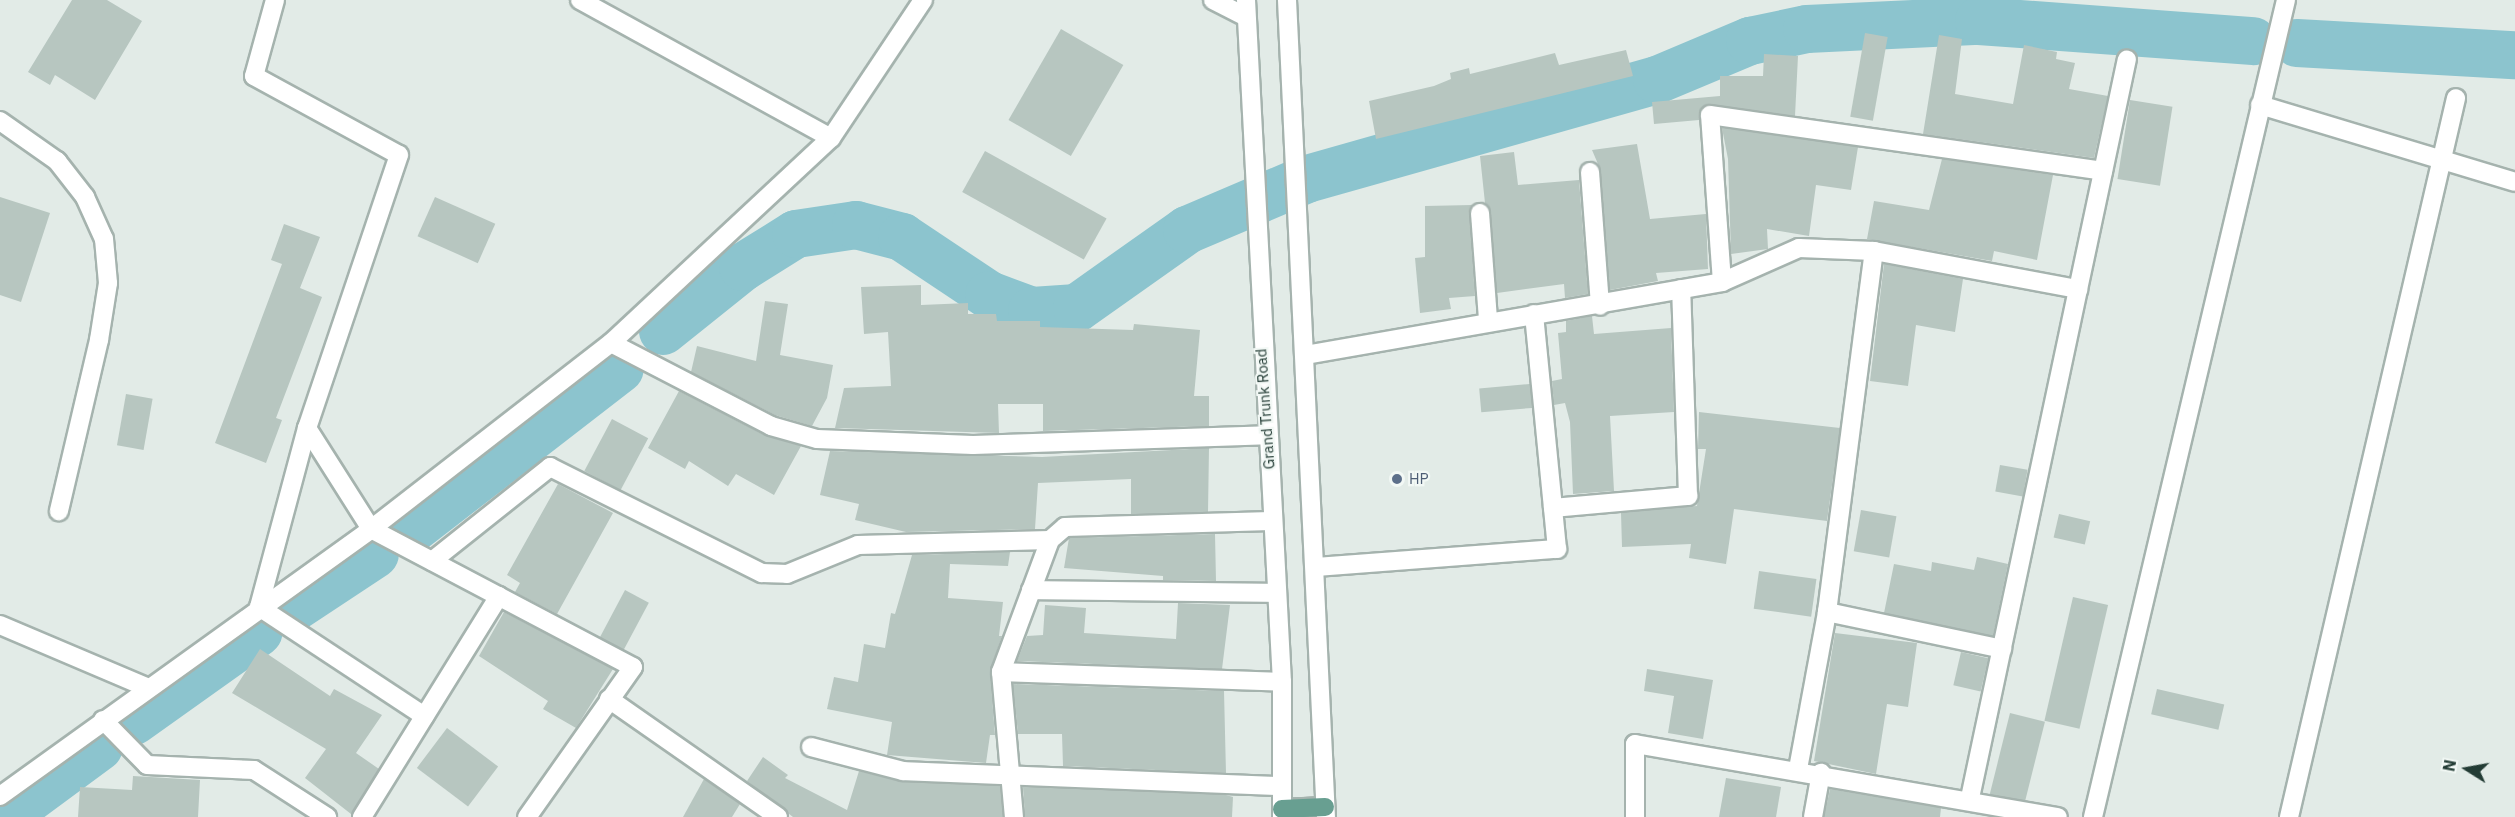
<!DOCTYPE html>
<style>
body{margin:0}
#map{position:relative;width:2515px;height:817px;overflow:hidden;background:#e2ebe7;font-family:"IBM Plex Sans",sans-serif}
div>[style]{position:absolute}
.river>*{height:48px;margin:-24px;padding:0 24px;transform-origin:24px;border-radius:24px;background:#8cc4ce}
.building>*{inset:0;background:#b7c6c0;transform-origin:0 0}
.roads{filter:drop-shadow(2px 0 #a5b3ae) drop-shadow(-2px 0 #a5b3ae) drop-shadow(0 2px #a5b3ae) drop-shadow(0 -2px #a5b3ae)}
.minor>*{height:18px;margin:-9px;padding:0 9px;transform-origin:9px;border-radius:9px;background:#fff}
.tertiary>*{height:18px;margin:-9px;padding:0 9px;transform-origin:9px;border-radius:9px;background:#fff}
.secondary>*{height:18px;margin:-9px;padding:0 9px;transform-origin:9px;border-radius:9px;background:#fff}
.primary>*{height:18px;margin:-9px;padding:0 9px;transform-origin:9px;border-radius:9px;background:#689f91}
.dots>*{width:16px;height:16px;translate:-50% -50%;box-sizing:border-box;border:3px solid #f2f8f5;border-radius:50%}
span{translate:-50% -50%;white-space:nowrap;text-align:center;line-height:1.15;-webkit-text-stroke:4.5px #f2f8f5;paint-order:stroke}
.street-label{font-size:15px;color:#233c35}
.service-label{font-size:15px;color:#4e5e75}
.left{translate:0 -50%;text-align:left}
.north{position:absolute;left:2437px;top:739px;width:60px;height:60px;-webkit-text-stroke:4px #f2f8f5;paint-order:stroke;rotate:281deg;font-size:16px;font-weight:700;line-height:24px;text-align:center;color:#233c35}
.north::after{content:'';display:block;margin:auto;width:21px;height:27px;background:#233c35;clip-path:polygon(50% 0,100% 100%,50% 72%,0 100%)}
</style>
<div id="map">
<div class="river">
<div style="left:2297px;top:43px;width:218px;rotate:3.2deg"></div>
<div style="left:663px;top:331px;width:102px;rotate:-38.7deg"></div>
<div style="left:743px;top:267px;width:62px;rotate:-31.9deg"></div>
<div style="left:796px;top:234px;width:61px;rotate:-8.5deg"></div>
<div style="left:856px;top:225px;width:48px;rotate:14.6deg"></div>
<div style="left:902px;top:237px;width:105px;rotate:33.7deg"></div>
<div style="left:989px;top:295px;width:46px;rotate:20.4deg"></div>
<div style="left:1032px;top:311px;width:45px;rotate:-3.8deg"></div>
<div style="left:1077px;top:308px;width:135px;rotate:-35.3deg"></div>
<div style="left:1187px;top:230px;width:130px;rotate:-23deg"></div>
<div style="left:1307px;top:179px;width:364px;rotate:-15.8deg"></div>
<div style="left:1657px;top:80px;width:101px;rotate:-22.8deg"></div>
<div style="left:1750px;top:41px;width:58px;rotate:-11.9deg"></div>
<div style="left:1807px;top:29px;width:172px;rotate:-2.7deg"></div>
<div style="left:1979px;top:21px;width:275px;rotate:4.2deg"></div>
<div style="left:414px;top:528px;width:260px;rotate:-37.7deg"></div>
<div style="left:289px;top:611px;width:103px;rotate:-33.5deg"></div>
<div style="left:134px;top:721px;width:153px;rotate:-35.5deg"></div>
<div style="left:4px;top:817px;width:118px;rotate:-36.4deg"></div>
</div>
<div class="building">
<div style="clip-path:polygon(72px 0,107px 0,142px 21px,95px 100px,55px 75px,50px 85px,28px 72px)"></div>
<div style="left:1061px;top:29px;width:72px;height:105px;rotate:30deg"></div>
<div style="left:1865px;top:33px;width:23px;height:85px;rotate:10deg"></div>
<div style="clip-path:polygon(1939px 35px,1962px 39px,1955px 94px,2013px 104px,2024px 45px,2057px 52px,2056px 59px,2075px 63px,2069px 89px,2108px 96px,2094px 158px,1923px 134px)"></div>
<div style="clip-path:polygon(1626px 50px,1633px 76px,1376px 139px,1369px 101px,1434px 86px,1451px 79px,1450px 73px,1469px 68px,1470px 74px,1555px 53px,1559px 65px)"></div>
<div style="clip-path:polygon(1764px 54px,1798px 56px,1795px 116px,1711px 104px,1701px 109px,1699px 120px,1654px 124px,1652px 102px,1720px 96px,1720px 76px,1763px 76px)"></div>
<div style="left:2130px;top:100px;width:43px;height:80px;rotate:9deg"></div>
<div style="clip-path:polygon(1722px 128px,1858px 147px,1851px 190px,1816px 185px,1809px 236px,1767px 229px,1768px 249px,1731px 254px,1728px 159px)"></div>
<div style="clip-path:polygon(1637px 144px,1650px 219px,1706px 214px,1708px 269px,1656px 273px,1658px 281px,1610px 290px,1601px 171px,1592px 150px)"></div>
<div style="left:985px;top:151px;width:139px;height:47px;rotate:29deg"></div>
<div style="clip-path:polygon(1514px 152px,1518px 185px,1579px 180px,1588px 294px,1565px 298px,1564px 284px,1497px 293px,1491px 212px,1485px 203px,1480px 156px)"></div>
<div style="clip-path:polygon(1942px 159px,2053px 175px,2037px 260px,1994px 251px,1992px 261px,1867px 239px,1874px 201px,1929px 210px)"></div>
<div style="clip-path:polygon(0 197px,50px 213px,21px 302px,0 295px)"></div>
<div style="left:435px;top:197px;width:66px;height:43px;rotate:24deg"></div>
<div style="clip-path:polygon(1472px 205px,1469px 214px,1475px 296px,1449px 298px,1451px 309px,1420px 313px,1415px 258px,1425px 257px,1425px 206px)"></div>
<div style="clip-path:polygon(284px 224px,320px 237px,300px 288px,322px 297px,276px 418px,282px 420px,266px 463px,215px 443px,282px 264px,271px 260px)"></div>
<div style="clip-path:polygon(1884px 264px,1963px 279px,1955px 332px,1916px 325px,1908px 386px,1870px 381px)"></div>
<div style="clip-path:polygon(921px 285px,921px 305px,968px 303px,968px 314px,996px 314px,997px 321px,1040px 321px,1040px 327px,1133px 330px,1134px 324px,1200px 330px,1194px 396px,1209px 396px,1209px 426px,1043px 431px,1043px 404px,998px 404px,999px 433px,835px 428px,844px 388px,891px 386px,888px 332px,864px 334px,861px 287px)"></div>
<div style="clip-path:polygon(765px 301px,788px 304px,780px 355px,833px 365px,827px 398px,812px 426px,775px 415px,691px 372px,697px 346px,756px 361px)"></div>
<div style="clip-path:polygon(1592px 316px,1594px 334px,1671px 328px,1674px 412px,1610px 416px,1614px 491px,1573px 494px,1570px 422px,1565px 403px,1554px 405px,1552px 381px,1562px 379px,1558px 333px,1566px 332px,1566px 321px)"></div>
<div style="left:1530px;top:384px;width:24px;height:51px;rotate:85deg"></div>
<div style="clip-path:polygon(679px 391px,766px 436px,801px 446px,774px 495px,736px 474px,728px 486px,689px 461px,685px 469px,648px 448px)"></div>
<div style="left:126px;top:394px;width:27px;height:52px;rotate:10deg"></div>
<div style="clip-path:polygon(1699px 412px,1840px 428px,1827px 521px,1734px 509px,1726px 564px,1689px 558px,1691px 544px,1622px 547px,1621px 513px,1697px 506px,1706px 449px,1698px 449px)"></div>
<div style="left:612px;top:419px;width:41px;height:59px;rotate:28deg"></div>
<div style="clip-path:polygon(1209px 448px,1208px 512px,1131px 514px,1131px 479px,1038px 483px,1035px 529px,906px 532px,855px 520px,859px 504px,820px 495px,830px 451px,1042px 457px)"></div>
<div style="left:2000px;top:465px;width:28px;height:27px;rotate:10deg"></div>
<div style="clip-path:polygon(558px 484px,613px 513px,557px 614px,515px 592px,520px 583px,507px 575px)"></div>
<div style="left:1861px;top:510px;width:36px;height:42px;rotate:10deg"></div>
<div style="left:2059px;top:514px;width:32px;height:24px;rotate:13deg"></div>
<div style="clip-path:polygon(1215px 534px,1216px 581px,1163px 580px,1163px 576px,1064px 568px,1069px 538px)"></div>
<div style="clip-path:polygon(1010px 552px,1008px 566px,950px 564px,948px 598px,1003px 602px,999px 636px,1002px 636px,990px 671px,995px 735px,990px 735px,986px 763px,887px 755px,892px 722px,827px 709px,834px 677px,858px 682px,864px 644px,885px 648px,891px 613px,895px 614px,912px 555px)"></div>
<div style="clip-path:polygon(1977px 557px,2008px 564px,1993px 636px,1884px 613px,1894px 564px,1931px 571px,1932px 562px,1974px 570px)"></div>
<div style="left:1759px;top:571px;width:58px;height:38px;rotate:8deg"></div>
<div style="left:625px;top:590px;width:27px;height:54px;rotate:28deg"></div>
<div style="left:2073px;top:597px;width:36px;height:127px;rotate:13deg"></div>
<div style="clip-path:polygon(1178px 603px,1230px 605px,1222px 669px,1017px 661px,1027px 636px,1043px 635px,1045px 605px,1086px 608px,1084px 633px,1176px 639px)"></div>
<div style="clip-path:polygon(504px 612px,613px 669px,576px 728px,543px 709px,548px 701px,479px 656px)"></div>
<div style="clip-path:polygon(1835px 633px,1917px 643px,1908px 707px,1887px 704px,1876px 774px,1814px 761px)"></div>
<div style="clip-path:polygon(260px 649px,330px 696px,334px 689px,382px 715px,356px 753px,379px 769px,351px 814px,305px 778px,326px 749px,232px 693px)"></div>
<div style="left:1961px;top:652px;width:28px;height:34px;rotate:13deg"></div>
<div style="clip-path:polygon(1647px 669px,1713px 680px,1703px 739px,1668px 733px,1674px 696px,1644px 691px)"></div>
<div style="clip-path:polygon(1013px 684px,1224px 691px,1226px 773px,1063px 766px,1062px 734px,1018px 734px)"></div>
<div style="left:2157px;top:689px;width:69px;height:26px;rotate:13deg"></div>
<div style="left:2010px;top:713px;width:36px;height:84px;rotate:14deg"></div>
<div style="left:447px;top:728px;width:64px;height:50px;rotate:37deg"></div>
<div style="clip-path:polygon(763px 757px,788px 775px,785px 778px,847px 810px,859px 771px,902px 782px,1000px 786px,1003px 817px,793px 817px,747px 781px)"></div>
<div style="clip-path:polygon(133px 776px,200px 780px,198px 817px,78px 817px,80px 787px,132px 790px)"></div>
<div style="clip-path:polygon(1726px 778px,1781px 787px,1776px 817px,1719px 817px)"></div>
<div style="clip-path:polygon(704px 779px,740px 804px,732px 817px,683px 817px)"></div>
<div style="clip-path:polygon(1023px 787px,1226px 795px,1233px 797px,1232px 817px,1025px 817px)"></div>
<div style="clip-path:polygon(1830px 789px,1941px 808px,1940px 817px,1824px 817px)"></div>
</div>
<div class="roads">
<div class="minor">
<div style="left:275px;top:0;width:79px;rotate:105.4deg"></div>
<div style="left:254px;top:76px;width:165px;rotate:28.6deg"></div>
<div style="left:399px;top:155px;width:288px;rotate:108.6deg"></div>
<div style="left:307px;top:428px;width:185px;rotate:105deg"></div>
<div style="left:259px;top:607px;width:198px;rotate:33.4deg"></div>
<div style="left:580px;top:0;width:286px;rotate:28.8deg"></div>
<div style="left:2260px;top:105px;width:266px;rotate:16.8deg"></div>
<div style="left:0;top:121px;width:70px;rotate:35.1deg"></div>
<div style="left:57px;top:161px;width:46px;rotate:52.1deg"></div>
<div style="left:85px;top:197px;width:46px;rotate:65.7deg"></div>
<div style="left:104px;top:239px;width:44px;rotate:84.8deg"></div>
<div style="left:108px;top:283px;width:58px;rotate:99deg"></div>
<div style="left:99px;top:340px;width:176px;rotate:103.2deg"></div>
<div style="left:1590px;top:172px;width:134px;rotate:85.7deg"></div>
<div style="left:1480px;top:213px;width:107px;rotate:85.7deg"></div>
<div style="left:1722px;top:282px;width:167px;rotate:-94.1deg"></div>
<div style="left:1710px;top:115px;width:397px;rotate:8.1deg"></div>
<div style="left:611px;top:343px;width:180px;rotate:27.4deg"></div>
<div style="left:771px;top:426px;width:48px;rotate:15.8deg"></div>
<div style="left:817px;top:439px;width:156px;rotate:2.2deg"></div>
<div style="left:973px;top:445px;width:294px;rotate:-1.9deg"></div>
<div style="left:1305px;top:355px;width:423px;rotate:-9.9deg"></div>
<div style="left:1722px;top:282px;width:84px;rotate:-23.8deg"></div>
<div style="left:1799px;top:248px;width:75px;rotate:2.3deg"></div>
<div style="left:1874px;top:251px;width:208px;rotate:10.6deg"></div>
<div style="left:307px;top:428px;width:120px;rotate:57.6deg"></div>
<div style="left:371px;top:529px;width:296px;rotate:27.8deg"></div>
<div style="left:633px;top:667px;width:184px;rotate:125.2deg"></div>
<div style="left:1553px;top:508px;width:136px;rotate:-5.1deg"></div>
<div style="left:1688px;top:496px;width:207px;rotate:-91.9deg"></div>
<div style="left:1050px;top:540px;width:20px;rotate:-41deg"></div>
<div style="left:1065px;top:527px;width:206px;rotate:-1.7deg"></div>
<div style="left:432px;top:561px;width:151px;rotate:-38.5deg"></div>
<div style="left:550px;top:467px;width:237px;rotate:26.6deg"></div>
<div style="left:762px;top:573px;width:25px;rotate:2deg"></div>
<div style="left:787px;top:574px;width:77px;rotate:-22.2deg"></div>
<div style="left:858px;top:545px;width:192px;rotate:-1.5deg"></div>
<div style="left:1050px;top:540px;width:141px;rotate:110.4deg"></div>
<div style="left:1001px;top:672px;width:146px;rotate:84.9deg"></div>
<div style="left:1315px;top:567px;width:243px;rotate:-4.3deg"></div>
<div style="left:1557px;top:549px;width:236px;rotate:-95.6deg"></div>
<div style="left:1031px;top:590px;width:246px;rotate:0.7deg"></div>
<div style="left:1827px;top:612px;width:179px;rotate:11.9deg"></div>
<div style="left:0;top:625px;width:159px;rotate:23deg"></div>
<div style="left:1001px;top:672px;width:281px;rotate:2deg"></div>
<div style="left:609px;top:699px;width:206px;rotate:34.9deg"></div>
<div style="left:103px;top:720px;width:63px;rotate:45.6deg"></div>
<div style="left:147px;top:765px;width:107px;rotate:2.7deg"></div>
<div style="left:254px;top:770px;width:87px;rotate:32.8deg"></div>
<div style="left:811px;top:747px;width:95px;rotate:14.6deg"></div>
<div style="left:903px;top:771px;width:377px;rotate:2.3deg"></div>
<div style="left:1798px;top:769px;width:160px;rotate:-79.5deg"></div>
<div style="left:1827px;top:612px;width:364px;rotate:-82.6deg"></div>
<div style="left:0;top:796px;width:457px;rotate:-35.7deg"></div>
<div style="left:371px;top:529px;width:304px;rotate:-37.8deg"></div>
<div style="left:611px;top:343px;width:301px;rotate:-43deg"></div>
<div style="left:831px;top:138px;width:166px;rotate:-56.3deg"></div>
<div style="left:1970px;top:798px;width:755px;rotate:-78.01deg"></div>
<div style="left:362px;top:817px;width:260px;rotate:-58.2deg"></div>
<div style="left:1635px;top:817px;width:73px;rotate:-90deg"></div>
<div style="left:1635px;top:744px;width:429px;rotate:9.8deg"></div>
<div style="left:1813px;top:817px;width:45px;rotate:-79.7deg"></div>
<div style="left:2093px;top:817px;width:839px;rotate:-76.71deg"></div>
<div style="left:2289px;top:817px;width:738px;rotate:-76.92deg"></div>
</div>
<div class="tertiary">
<div style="left:1213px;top:0;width:37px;rotate:27deg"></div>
</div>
<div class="secondary">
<div style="left:1246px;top:0;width:683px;rotate:86.98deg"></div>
<div style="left:1282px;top:682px;width:135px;rotate:90deg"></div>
<div style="left:1287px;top:0;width:818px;rotate:87.27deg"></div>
</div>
<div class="primary">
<div style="left:1282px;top:809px;width:43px;rotate:-2.7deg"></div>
</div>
</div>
<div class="dots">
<div style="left:1397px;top:479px;background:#5c6f8a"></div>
</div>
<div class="street-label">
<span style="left:1265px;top:409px;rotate:-94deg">Grand Trunk Road</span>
</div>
<div class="service-label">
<span class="left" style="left:1409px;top:479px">HP</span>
</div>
<div class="north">N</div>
</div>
